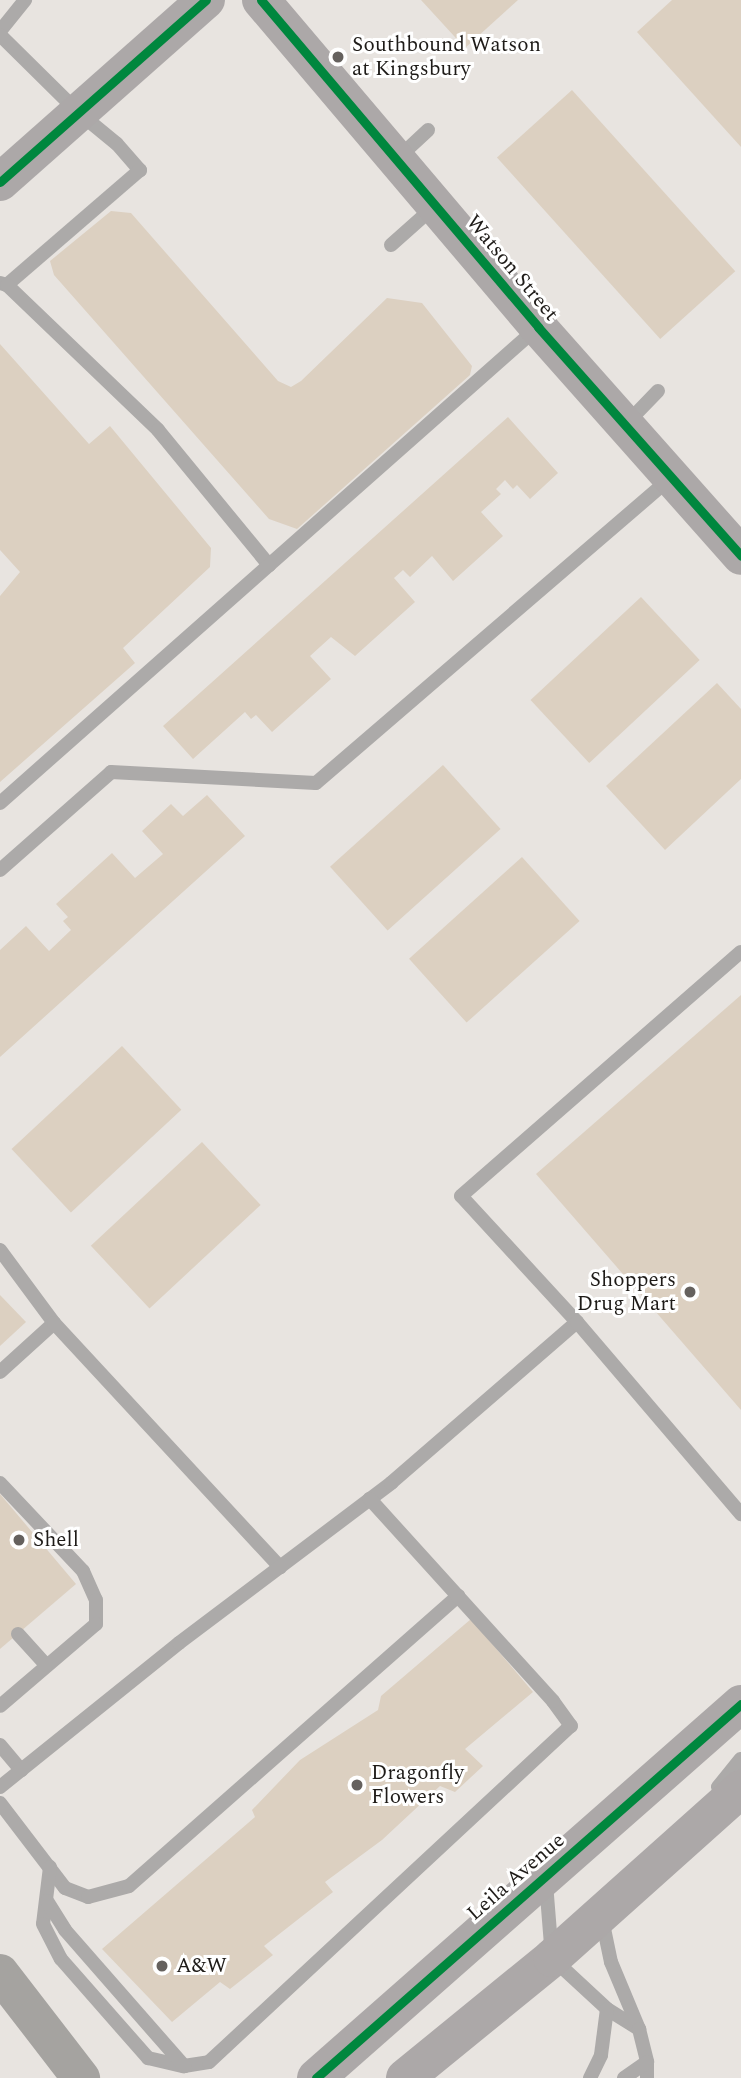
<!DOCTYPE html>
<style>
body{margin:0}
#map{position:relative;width:741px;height:2078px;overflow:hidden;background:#e8e4e0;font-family:Spectral,serif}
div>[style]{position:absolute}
.building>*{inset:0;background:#dcd0c1;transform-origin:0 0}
.lane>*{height:14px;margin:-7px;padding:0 7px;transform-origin:7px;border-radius:7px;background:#acaaa9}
.secondary>*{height:38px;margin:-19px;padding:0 19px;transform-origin:19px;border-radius:19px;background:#aca8a8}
.primary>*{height:38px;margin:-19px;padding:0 19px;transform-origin:19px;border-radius:19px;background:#a5a3a0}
.cycleway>*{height:9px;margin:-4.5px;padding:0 4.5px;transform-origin:4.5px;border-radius:4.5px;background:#00873e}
.dots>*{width:19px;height:19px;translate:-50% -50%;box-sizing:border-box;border:4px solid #fff;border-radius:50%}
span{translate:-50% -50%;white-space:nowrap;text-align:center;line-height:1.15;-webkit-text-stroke:6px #fff;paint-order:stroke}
.poi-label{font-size:21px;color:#1e1b18}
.left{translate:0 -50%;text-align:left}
.right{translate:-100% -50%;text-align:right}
.street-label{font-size:21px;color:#1e1b18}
</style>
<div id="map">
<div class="building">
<div style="clip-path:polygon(421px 0,518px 0,465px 48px)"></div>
<div style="clip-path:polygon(672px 0,741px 0,741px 147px,637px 32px)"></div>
<div style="left:572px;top:90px;width:244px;height:101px;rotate:48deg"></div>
<div style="clip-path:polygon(111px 211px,131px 213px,278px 381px,291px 387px,301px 381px,387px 298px,422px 303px,472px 366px,470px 375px,297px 529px,269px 519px,54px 275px,50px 261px)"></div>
<div style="clip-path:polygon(0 344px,89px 444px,110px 426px,211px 548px,210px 567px,123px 648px,135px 663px,0 782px,0 596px,20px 572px,0 550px)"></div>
<div style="clip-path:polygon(508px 417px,558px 473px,530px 499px,517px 485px,513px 489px,505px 480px,496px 489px,501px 494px,481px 512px,503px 536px,453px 581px,432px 556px,410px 577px,403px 570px,394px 578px,415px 602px,355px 656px,331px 637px,310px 656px,331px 679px,272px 732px,256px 715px,251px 719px,245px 712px,193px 759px,163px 726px)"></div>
<div style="left:641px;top:597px;width:86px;height:151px;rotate:47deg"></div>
<div style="clip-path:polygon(717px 683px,741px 709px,741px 779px,665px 850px,606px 786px)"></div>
<div style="left:443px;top:765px;width:86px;height:152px;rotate:48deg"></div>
<div style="clip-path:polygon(207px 795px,245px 836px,0 1057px,0 950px,26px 926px,49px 951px,71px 930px,63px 921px,68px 917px,56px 904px,112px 853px,135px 878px,163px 854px,142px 831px,171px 804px,183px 816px)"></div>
<div style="left:522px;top:857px;width:86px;height:152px;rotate:48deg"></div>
<div style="clip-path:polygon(741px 995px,741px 1410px,536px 1174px)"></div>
<div style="left:122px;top:1046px;width:87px;height:151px;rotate:47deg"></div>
<div style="left:202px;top:1142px;width:86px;height:152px;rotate:47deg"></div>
<div style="clip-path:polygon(0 1295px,26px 1322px,0 1346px)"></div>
<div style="clip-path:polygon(0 1494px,76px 1584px,0 1649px)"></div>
<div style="clip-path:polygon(471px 1619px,533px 1692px,465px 1749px,483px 1766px,455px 1792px,440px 1786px,382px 1840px,325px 1882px,333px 1892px,264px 1946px,273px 1955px,230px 1989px,220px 1982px,172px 2022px,102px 1949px,255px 1817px,252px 1810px,300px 1760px,378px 1710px,381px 1696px)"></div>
</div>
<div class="lane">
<div style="left:0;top:31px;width:40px;rotate:-51deg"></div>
<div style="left:0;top:35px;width:110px;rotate:44.6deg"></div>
<div style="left:78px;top:112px;width:50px;rotate:39.4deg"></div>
<div style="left:117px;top:144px;width:35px;rotate:49deg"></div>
<div style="left:140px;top:170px;width:176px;rotate:139.2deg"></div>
<div style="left:398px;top:158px;width:41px;rotate:-43deg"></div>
<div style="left:391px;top:245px;width:59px;rotate:-41.6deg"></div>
<div style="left:0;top:283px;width:7px;rotate:16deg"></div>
<div style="left:7px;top:285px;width:209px;rotate:43.8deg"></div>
<div style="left:158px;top:430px;width:175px;rotate:50.6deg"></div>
<div style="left:626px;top:424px;width:46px;rotate:-45.9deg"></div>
<div style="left:0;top:803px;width:717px;rotate:-41.49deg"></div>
<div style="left:0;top:870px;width:148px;rotate:-41.4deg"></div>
<div style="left:111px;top:772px;width:205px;rotate:3.1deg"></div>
<div style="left:316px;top:783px;width:468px;rotate:-40.7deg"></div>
<div style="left:0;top:1250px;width:91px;rotate:53.5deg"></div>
<div style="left:54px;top:1323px;width:73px;rotate:137.8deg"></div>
<div style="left:577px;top:1322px;width:171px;rotate:-132.6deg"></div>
<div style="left:461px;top:1196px;width:371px;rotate:-41.1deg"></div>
<div style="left:54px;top:1323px;width:333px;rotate:47.2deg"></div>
<div style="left:0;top:1483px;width:121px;rotate:46.7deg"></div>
<div style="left:83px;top:1571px;width:32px;rotate:66deg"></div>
<div style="left:96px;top:1600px;width:24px;rotate:90deg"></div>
<div style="left:96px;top:1624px;width:126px;rotate:139.5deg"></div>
<div style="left:18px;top:1634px;width:42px;rotate:47.9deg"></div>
<div style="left:0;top:1745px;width:33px;rotate:50deg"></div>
<div style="left:0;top:1787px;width:230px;rotate:-38.8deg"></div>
<div style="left:179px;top:1643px;width:266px;rotate:-37deg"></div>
<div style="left:391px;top:1483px;width:246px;rotate:-40.9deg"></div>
<div style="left:577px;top:1322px;width:253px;rotate:49.5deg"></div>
<div style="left:718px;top:1787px;width:36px;rotate:-51deg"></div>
<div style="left:0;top:1803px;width:107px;rotate:52.6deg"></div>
<div style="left:65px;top:1888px;width:25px;rotate:21deg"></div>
<div style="left:88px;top:1897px;width:42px;rotate:-15deg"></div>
<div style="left:129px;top:1886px;width:439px;rotate:-41.4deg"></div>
<div style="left:50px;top:1867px;width:57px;rotate:97deg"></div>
<div style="left:43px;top:1924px;width:39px;rotate:63deg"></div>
<div style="left:61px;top:1959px;width:132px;rotate:48.7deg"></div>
<div style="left:148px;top:2058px;width:37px;rotate:13deg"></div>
<div style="left:184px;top:2066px;width:25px;rotate:-9deg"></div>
<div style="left:209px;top:2062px;width:494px;rotate:-42.9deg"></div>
<div style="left:571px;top:1726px;width:31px;rotate:-126deg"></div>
<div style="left:553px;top:1701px;width:273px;rotate:-132.2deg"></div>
<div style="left:546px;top:1883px;width:75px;rotate:85.4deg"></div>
<div style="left:552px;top:1958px;width:75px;rotate:42.8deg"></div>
<div style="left:607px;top:2009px;width:38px;rotate:32deg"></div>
<div style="left:47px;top:1901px;width:34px;rotate:58deg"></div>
<div style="left:65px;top:1930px;width:181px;rotate:48.8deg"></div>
<div style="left:602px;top:1919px;width:44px;rotate:78.2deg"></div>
<div style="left:611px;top:1962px;width:73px;rotate:67.3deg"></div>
<div style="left:639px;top:2029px;width:34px;rotate:76deg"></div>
<div style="left:647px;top:2062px;width:16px;rotate:90deg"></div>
<div style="left:590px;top:2078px;width:25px;rotate:-64deg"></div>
<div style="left:601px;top:2055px;width:46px;rotate:-82.6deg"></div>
<div style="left:624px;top:2078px;width:28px;rotate:-35deg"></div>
</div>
<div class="secondary">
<div style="left:261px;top:0;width:429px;rotate:49.7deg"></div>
<div style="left:538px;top:327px;width:306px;rotate:48.4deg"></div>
<div style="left:0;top:182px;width:275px;rotate:-41.5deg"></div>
<div style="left:316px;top:2078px;width:566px;rotate:-41.35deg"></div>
<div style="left:405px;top:2078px;width:190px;rotate:-39.2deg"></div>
<div style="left:552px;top:1958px;width:254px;rotate:-41.8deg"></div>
</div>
<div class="primary">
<div style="left:0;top:1973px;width:133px;rotate:52.4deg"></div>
</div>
<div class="cycleway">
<div style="left:261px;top:0;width:429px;rotate:49.7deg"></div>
<div style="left:538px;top:327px;width:306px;rotate:48.4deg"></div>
<div style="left:0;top:182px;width:275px;rotate:-41.5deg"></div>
<div style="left:316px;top:2078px;width:566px;rotate:-41.35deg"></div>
</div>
<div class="dots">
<div style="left:338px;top:57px;background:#65615e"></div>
<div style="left:690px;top:1292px;background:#65615e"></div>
<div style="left:19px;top:1540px;background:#65615e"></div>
<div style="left:357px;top:1785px;background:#65615e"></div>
<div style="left:162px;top:1966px;background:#65615e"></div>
</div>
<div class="poi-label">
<span class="left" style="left:352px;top:57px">Southbound Watson<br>at Kingsbury</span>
<span class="right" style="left:676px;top:1292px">Shoppers<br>Drug Mart</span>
<span class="left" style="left:33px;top:1540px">Shell</span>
<span class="left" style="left:371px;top:1785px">Dragonfly<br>Flowers</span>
<span class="left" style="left:176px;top:1966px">A&amp;W</span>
</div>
<div class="street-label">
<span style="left:512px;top:268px;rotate:50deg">Watson Street</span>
<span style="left:516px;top:1877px;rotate:-41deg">Leila Avenue</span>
</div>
</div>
